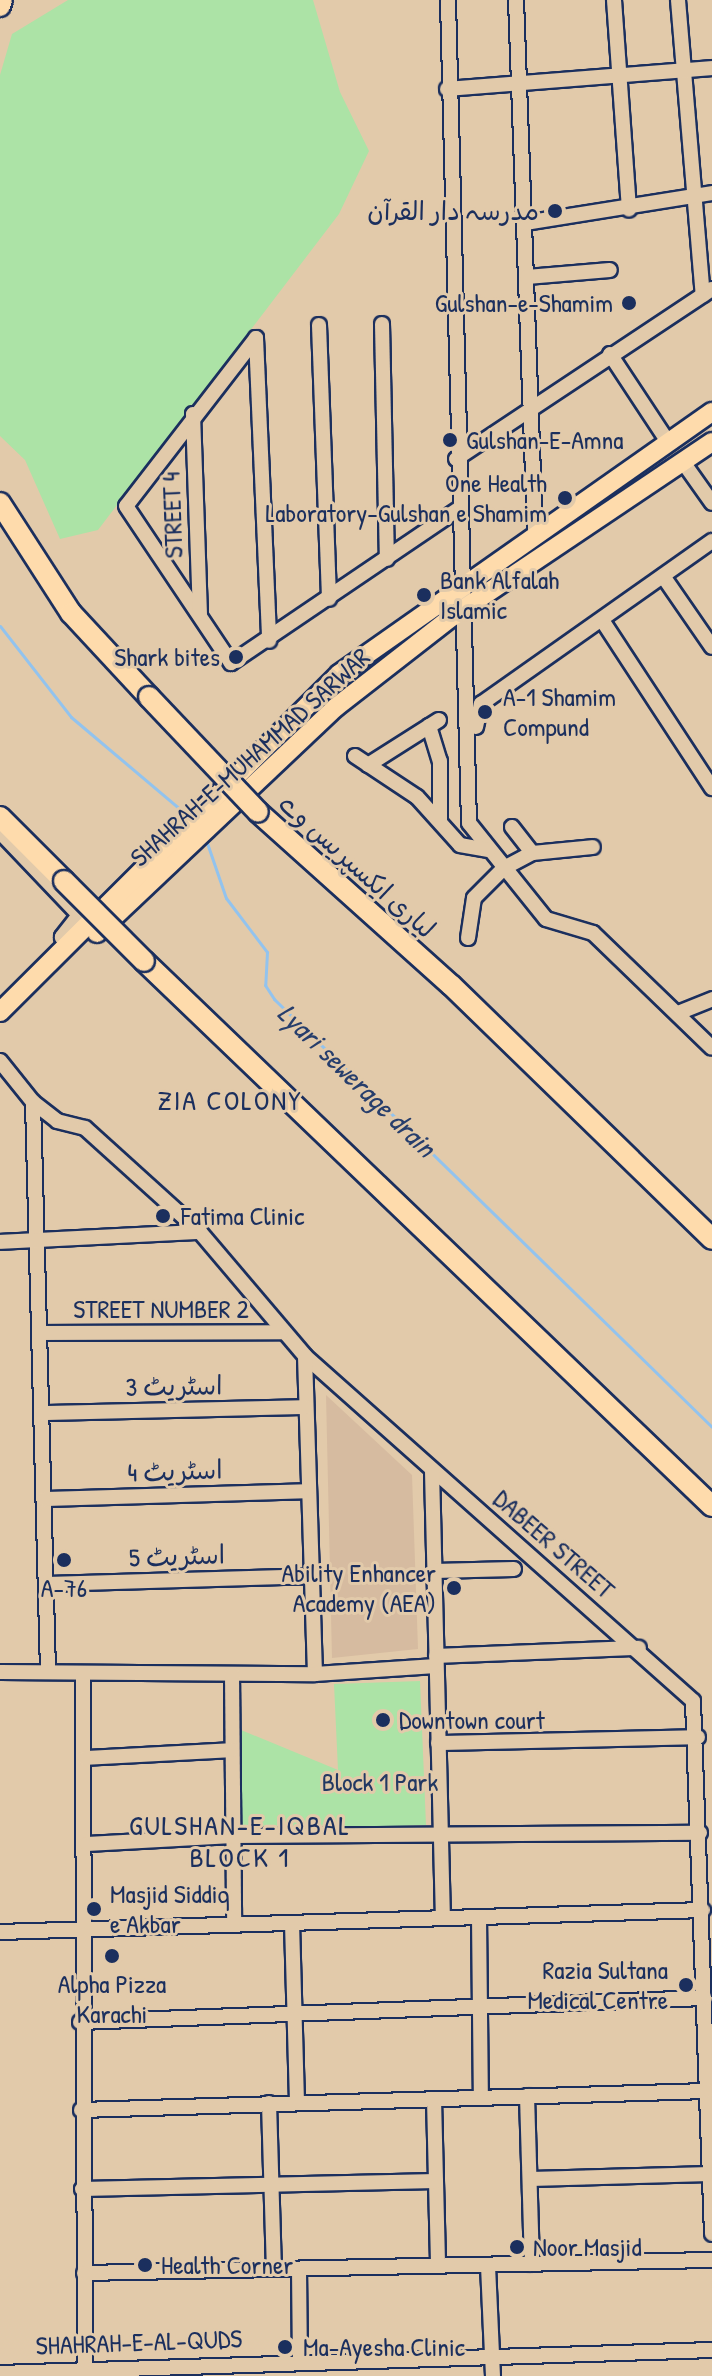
<!DOCTYPE html>
<meta charset="utf-8">
<style>
body{margin:0}
#map{position:relative;width:712px;height:2376px;overflow:hidden;background:#e2caaa;font-family:"Patrick Hand","Playpen Sans Arabic",sans-serif}
div>[style]{position:absolute}
.built>*{inset:0;background:#d6bba0}
.green>*{inset:0;background:#ace3a6}
.stream>*{height:3px;margin:-1.5px;padding:0 1.5px;transform-origin:1.5px;border-radius:1.5px;background:#92c3ee}
.roads{filter:drop-shadow(2px 0 #1b2f5e) drop-shadow(-2px 0 #1b2f5e) drop-shadow(0 2px #1b2f5e) drop-shadow(0 -2px #1b2f5e)}
.minor>*{height:14px;margin:-7px;padding:0 7px;transform-origin:7px;border-radius:7px;background:#e2caaa}
.major>*{height:18px;margin:-9px;padding:0 9px;transform-origin:9px;border-radius:9px;background:#fedbac}
.highway>*{height:20px;margin:-10px;padding:0 10px;transform-origin:10px;border-radius:10px;background:#fedbac}
.bridges{filter:drop-shadow(2px 0 #1b2f5e) drop-shadow(-2px 0 #1b2f5e) drop-shadow(0 2px #1b2f5e) drop-shadow(0 -2px #1b2f5e)}
.highway-bridge>*{height:20px;margin:-10px;padding:0 10px;transform-origin:10px;border-radius:10px;background:#fedbac}
.dots>*{width:22px;height:22px;translate:-50% -50%;box-sizing:border-box;border:4px solid #e2caaa;border-radius:50%}
span{translate:-50% -50%;white-space:nowrap;text-align:center;line-height:1.15;-webkit-text-stroke:6px #e2caaa;paint-order:stroke}
.poi-label{font-size:26px;color:#1b2f5e}
.right{translate:-100% -50%;text-align:right}
.left{translate:0 -50%;text-align:left}
.street-label{font-size:26px;color:#1b2f5e}
.park-label{font-size:26px;color:#223862}
.water-label{font-size:28px;color:#273e6c;font-style:italic}
.neighbourhood-label{font-size:28px;color:#1b2f5e;letter-spacing:2px}
</style>
<div id="map">
<div class="built">
<div style="clip-path:polygon(326px 1395px,412px 1475px,418px 1649px,332px 1658px)"></div>
</div>
<div class="green">
<div style="clip-path:polygon(68px 0,313px 0,340px 92px,369px 151px,339px 214px,98px 530px,60px 539px,25px 460px,0 436px,0 75px,12px 34px)"></div>
<div style="clip-path:polygon(420px 1681px,426px 1825px,242px 1833px,241px 1730px,338px 1770px,334px 1684px)"></div>
</div>
<div class="stream">
<div style="left:0;top:626px;width:115px;rotate:52deg"></div>
<div style="left:71px;top:717px;width:152px;rotate:40.2deg"></div>
<div style="left:206px;top:840px;width:61px;rotate:71deg"></div>
<div style="left:226px;top:898px;width:68px;rotate:52.8deg"></div>
<div style="left:267px;top:952px;width:33px;rotate:93deg"></div>
<div style="left:265px;top:985px;width:17px;rotate:57deg"></div>
<div style="left:274px;top:999px;width:612px;rotate:44.34deg"></div>
</div>
<div class="roads">
<div class="minor">
<div style="left:448px;top:0;width:823px;rotate:88.54deg"></div>
<div style="left:469px;top:823px;width:123px;rotate:51.3deg"></div>
<div style="left:546px;top:919px;width:49px;rotate:16.6deg"></div>
<div style="left:593px;top:933px;width:165px;rotate:44deg"></div>
<div style="left:516px;top:0;width:532px;rotate:87.95deg"></div>
<div style="left:614px;top:0;width:210px;rotate:85.9deg"></div>
<div style="left:678px;top:0;width:296px;rotate:85.2deg"></div>
<div style="left:447px;top:89px;width:266px;rotate:-4.5deg"></div>
<div style="left:525px;top:223px;width:189px;rotate:-9.1deg"></div>
<div style="left:527px;top:277px;width:83px;rotate:-4.8deg"></div>
<div style="left:382px;top:324px;width:235px;rotate:88.8deg"></div>
<div style="left:319px;top:325px;width:274px;rotate:87.9deg"></div>
<div style="left:256px;top:338px;width:212px;rotate:127.7deg"></div>
<div style="left:126px;top:506px;width:189px;rotate:56.2deg"></div>
<div style="left:231px;top:663px;width:273px;rotate:-34.1deg"></div>
<div style="left:256px;top:338px;width:303px;rotate:87.5deg"></div>
<div style="left:610px;top:354px;width:105px;rotate:56.6deg"></div>
<div style="left:193px;top:414px;width:200px;rotate:88deg"></div>
<div style="left:456px;top:459px;width:307px;rotate:-33.6deg"></div>
<div style="left:683px;top:462px;width:50px;rotate:54.7deg"></div>
<div style="left:663px;top:576px;width:86px;rotate:55.4deg"></div>
<div style="left:602px;top:620px;width:201px;rotate:56.8deg"></div>
<div style="left:429px;top:726px;width:37px;rotate:73deg"></div>
<div style="left:440px;top:761px;width:60px;rotate:90deg"></div>
<div style="left:476px;top:727px;width:24px;rotate:-78deg"></div>
<div style="left:481px;top:704px;width:283px;rotate:-35.2deg"></div>
<div style="left:355px;top:756px;width:74px;rotate:33.5deg"></div>
<div style="left:417px;top:797px;width:64px;rotate:48.1deg"></div>
<div style="left:460px;top:845px;width:29px;rotate:10deg"></div>
<div style="left:368px;top:765px;width:84px;rotate:-32.4deg"></div>
<div style="left:512px;top:827px;width:33px;rotate:52deg"></div>
<div style="left:0;top:832px;width:115px;rotate:46.4deg"></div>
<div style="left:79px;top:915px;width:28px;rotate:128deg"></div>
<div style="left:62px;top:937px;width:11px;rotate:63deg"></div>
<div style="left:468px;top:938px;width:40px;rotate:-81.5deg"></div>
<div style="left:474px;top:898px;width:42px;rotate:-45deg"></div>
<div style="left:504px;top:868px;width:32px;rotate:-28deg"></div>
<div style="left:532px;top:853px;width:61px;rotate:-5.6deg"></div>
<div style="left:678px;top:1013px;width:37px;rotate:-22deg"></div>
<div style="left:0;top:1061px;width:53px;rotate:51.2deg"></div>
<div style="left:33px;top:1102px;width:31px;rotate:38deg"></div>
<div style="left:57px;top:1121px;width:29px;rotate:14deg"></div>
<div style="left:85px;top:1128px;width:155px;rotate:42.1deg"></div>
<div style="left:200px;top:1232px;width:162px;rotate:49.7deg"></div>
<div style="left:305px;top:1356px;width:519px;rotate:41.64deg"></div>
<div style="left:693px;top:1701px;width:533px;rotate:87.96deg"></div>
<div style="left:33px;top:1102px;width:569px;rotate:88.49deg"></div>
<div style="left:0;top:1242px;width:200px;rotate:-2.9deg"></div>
<div style="left:41px;top:1333px;width:240px;rotate:-0.2deg"></div>
<div style="left:305px;top:1356px;width:318px;rotate:88.2deg"></div>
<div style="left:43px;top:1413px;width:263px;rotate:-1.3deg"></div>
<div style="left:432px;top:1471px;width:447px;rotate:88.6deg"></div>
<div style="left:45px;top:1499px;width:262px;rotate:-1.7deg"></div>
<div style="left:434px;top:1571px;width:80px;rotate:-1.4deg"></div>
<div style="left:47px;top:1584px;width:262px;rotate:-1.7deg"></div>
<div style="left:436px;top:1656px;width:203px;rotate:-2.3deg"></div>
<div style="left:0;top:1672px;width:315px;rotate:0.4deg"></div>
<div style="left:315px;top:1674px;width:121px;rotate:-3.8deg"></div>
<div style="left:83px;top:1673px;width:700px;rotate:89.84deg"></div>
<div style="left:232px;top:1674px;width:250px;rotate:89.5deg"></div>
<div style="left:438px;top:1743px;width:260px;rotate:-1.3deg"></div>
<div style="left:85px;top:1758px;width:147px;rotate:-3.1deg"></div>
<div style="left:87px;top:1844px;width:146px;rotate:-3.1deg"></div>
<div style="left:233px;top:1836px;width:467px;rotate:-0.4deg"></div>
<div style="left:479px;top:1917px;width:181px;rotate:89.4deg"></div>
<div style="left:292px;top:1923px;width:179px;rotate:88.4deg"></div>
<div style="left:0;top:1932px;width:703px;rotate:-1.79deg"></div>
<div style="left:80px;top:2022px;width:625px;rotate:-2.2deg"></div>
<div style="left:527px;top:2096px;width:168px;rotate:88.3deg"></div>
<div style="left:434px;top:2099px;width:167px;rotate:88.6deg"></div>
<div style="left:269px;top:2103px;width:166px;rotate:88.3deg"></div>
<div style="left:81px;top:2110px;width:626px;rotate:-1.74deg"></div>
<div style="left:530px;top:2179px;width:180px;rotate:-1.6deg"></div>
<div style="left:82px;top:2189px;width:354px;rotate:-1.3deg"></div>
<div style="left:488px;top:2266px;width:110px;rotate:87.4deg"></div>
<div style="left:299px;top:2269px;width:91px;rotate:89.4deg"></div>
<div style="left:84px;top:2273px;width:628px;rotate:-1.19deg"></div>
<div style="left:0;top:2373px;width:712px;rotate:-1.85deg"></div>
</div>
<div class="major">
<div style="left:97px;top:933px;width:329px;rotate:-43.4deg"></div>
<div style="left:336px;top:707px;width:148px;rotate:-37.9deg"></div>
<div style="left:453px;top:616px;width:312px;rotate:-33.9deg"></div>
<div style="left:0;top:1012px;width:479px;rotate:-44.9deg"></div>
<div style="left:339px;top:674px;width:456px;rotate:-35.1deg"></div>
</div>
<div class="highway">
<div style="left:0;top:6px;width:6px;rotate:-72deg"></div>
<div style="left:0;top:503px;width:131px;rotate:57.2deg"></div>
<div style="left:71px;top:613px;width:115px;rotate:47.1deg"></div>
<div style="left:258px;top:812px;width:259px;rotate:41.9deg"></div>
<div style="left:451px;top:985px;width:364px;rotate:44.2deg"></div>
<div style="left:0;top:817px;width:91px;rotate:45deg"></div>
<div style="left:144px;top:961px;width:787px;rotate:43.82deg"></div>
</div>
</div>
<div class="bridges">
<div class="highway-bridge">
<div style="left:149px;top:697px;width:158px;rotate:46.5deg"></div>
<div style="left:64px;top:881px;width:113px;rotate:45deg"></div>
</div>
</div>
<div class="dots">
<div style="left:555px;top:211px;background:#1b2f5e"></div>
<div style="left:629px;top:303px;background:#1b2f5e"></div>
<div style="left:450px;top:440px;background:#1b2f5e"></div>
<div style="left:565px;top:498px;background:#1b2f5e"></div>
<div style="left:424px;top:595px;background:#1b2f5e"></div>
<div style="left:236px;top:657px;background:#1b2f5e"></div>
<div style="left:485px;top:712px;background:#1b2f5e"></div>
<div style="left:163px;top:1216px;background:#1b2f5e"></div>
<div style="left:64px;top:1560px;background:#1b2f5e"></div>
<div style="left:454px;top:1588px;background:#1b2f5e"></div>
<div style="left:383px;top:1720px;background:#1b2f5e"></div>
<div style="left:94px;top:1909px;background:#1b2f5e"></div>
<div style="left:112px;top:1956px;background:#1b2f5e"></div>
<div style="left:686px;top:1985px;background:#1b2f5e"></div>
<div style="left:517px;top:2247px;background:#1b2f5e"></div>
<div style="left:145px;top:2265px;background:#1b2f5e"></div>
<div style="left:285px;top:2347px;background:#1b2f5e"></div>
</div>
<div class="poi-label">
<span class="right" style="left:539px;top:211px">مدرسہ دار القرآن</span>
<span class="right" style="left:613px;top:303px">Gulshan-e-Shamim</span>
<span class="left" style="left:466px;top:440px">Gulshan-E-Amna</span>
<span class="right" style="left:547px;top:498px">One Health<br>Laboratory-Gulshan e Shamim</span>
<span class="left" style="left:440px;top:595px">Bank Alfalah<br>Islamic</span>
<span class="right" style="left:220px;top:657px">Shark bites</span>
<span class="left" style="left:503px;top:712px">A-1 Shamim<br>Compund</span>
<span class="left" style="left:181px;top:1216px">Fatima Clinic</span>
<span class="right" style="left:436px;top:1588px">Ability Enhancer<br>Academy (AEA)</span>
<span style="left:64px;top:1588px">A-76</span>
<span class="left" style="left:399px;top:1720px">Downtown court</span>
<span class="left" style="left:110px;top:1909px">Masjid Siddiq<br>e Akbar</span>
<span class="right" style="left:668px;top:1985px">Razia Sultana<br>Medical Centre</span>
<span style="left:112px;top:1999px">Alpha Pizza<br>Karachi</span>
<span class="left" style="left:533px;top:2247px">Noor Masjid</span>
<span class="left" style="left:161px;top:2265px">Health Corner</span>
<span class="left" style="left:303px;top:2347px">Ma-Ayesha Clinic</span>
</div>
<div class="street-label">
<span style="left:172px;top:515px;rotate:-92deg">STREET 4</span>
<span style="left:250px;top:757px;rotate:-42deg">SHAHRAH-E-MUHAMMAD SARWAR</span>
<span style="left:357px;top:866px;rotate:42deg">لیاری ایکسپریس وے</span>
<span style="left:161px;top:1309px">STREET NUMBER 2</span>
<span style="left:174px;top:1386px;rotate:-1deg">اسٹریٹ 3</span>
<span style="left:175px;top:1471px;rotate:-2deg">اسٹریٹ 4</span>
<span style="left:554px;top:1544px;rotate:41deg">DABEER STREET</span>
<span style="left:177px;top:1556px;rotate:-2deg">اسٹریٹ 5</span>
<span style="left:139px;top:2342px;rotate:-2deg">SHAHRAH-E-AL-QUDS</span>
</div>
<div class="park-label">
<span style="left:380px;top:1782px">Block 1 Park</span>
</div>
<div class="water-label">
<span style="left:357px;top:1080px;rotate:44deg">Lyari sewerage drain</span>
</div>
<div class="neighbourhood-label">
<span style="left:230px;top:1100px">ZIA COLONY</span>
<span style="left:240px;top:1841px">GULSHAN-E-IQBAL<br>BLOCK 1</span>
</div>
</div>
